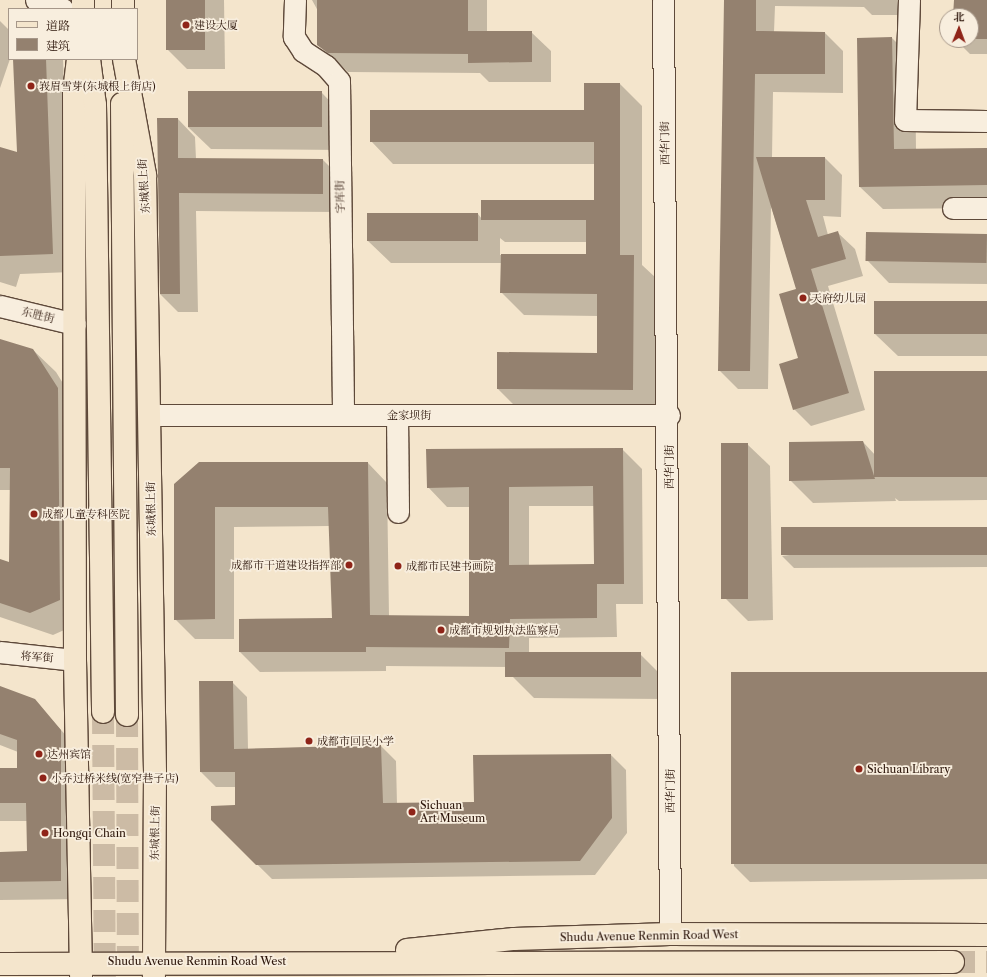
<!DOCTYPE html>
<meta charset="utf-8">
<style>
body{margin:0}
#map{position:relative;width:987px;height:977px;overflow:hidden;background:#f4e5cc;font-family:"Libre Caslon Text","Noto Serif SC",serif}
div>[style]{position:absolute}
.shadow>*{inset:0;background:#0003}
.building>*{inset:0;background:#94816f;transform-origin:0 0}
.major-tunnel>*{height:22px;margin-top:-11px;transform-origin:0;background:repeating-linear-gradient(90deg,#ccbba5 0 22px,transparent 0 33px)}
.roads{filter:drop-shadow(1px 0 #5e493a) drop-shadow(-1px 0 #5e493a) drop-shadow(0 1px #5e493a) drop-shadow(0 -1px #5e493a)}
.minor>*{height:21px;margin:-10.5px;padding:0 10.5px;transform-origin:10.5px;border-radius:10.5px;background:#f8eede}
.major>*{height:22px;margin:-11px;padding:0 11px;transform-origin:11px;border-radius:11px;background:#f4e5cc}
.dots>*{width:11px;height:11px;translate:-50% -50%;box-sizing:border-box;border:2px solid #f8eede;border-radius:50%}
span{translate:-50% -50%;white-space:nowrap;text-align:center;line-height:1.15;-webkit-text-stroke:3.5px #f8eede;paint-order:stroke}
.poi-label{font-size:11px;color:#2c150a}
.left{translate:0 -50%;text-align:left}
.right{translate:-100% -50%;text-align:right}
.street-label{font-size:11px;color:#2c150a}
.legend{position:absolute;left:8px;top:8px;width:130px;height:52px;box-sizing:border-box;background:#f8eede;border:1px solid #a69789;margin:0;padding:5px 7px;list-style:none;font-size:12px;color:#2c150a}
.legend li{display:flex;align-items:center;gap:8px;height:20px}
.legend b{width:20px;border:1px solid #a69789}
.north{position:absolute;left:939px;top:8px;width:40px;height:40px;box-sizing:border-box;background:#f8eede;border:1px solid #a69789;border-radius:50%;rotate:1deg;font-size:11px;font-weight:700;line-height:16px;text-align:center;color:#2c150a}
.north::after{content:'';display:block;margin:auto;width:14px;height:18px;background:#8f2418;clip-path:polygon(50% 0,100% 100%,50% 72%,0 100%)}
</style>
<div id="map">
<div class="shadow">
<div style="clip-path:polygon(167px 0,224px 0,225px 69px,187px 69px,168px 50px)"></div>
<div style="clip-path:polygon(312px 0,487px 0,487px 32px,531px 32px,551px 51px,551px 82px,489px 82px,480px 73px,348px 72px,318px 45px,318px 11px)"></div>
<div style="clip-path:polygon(725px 0,919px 0,917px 15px,872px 15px,864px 7px,775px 6px,774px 32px,825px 33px,843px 51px,843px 93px,773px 92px,772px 158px,825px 158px,842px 175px,841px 217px,823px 216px,828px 235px,837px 232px,855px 249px,863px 276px,828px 286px,865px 410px,811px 426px,794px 409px,799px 358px,797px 290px,771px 206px,768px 389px,738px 389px,719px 370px)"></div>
<div style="clip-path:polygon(955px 0,987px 0,987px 54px,970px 54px,956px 40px,971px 40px,971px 16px,954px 16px)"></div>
<div style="clip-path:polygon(0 21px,9px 30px,10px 59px,0 88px)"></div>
<div style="clip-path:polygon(892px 38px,915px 61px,916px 150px,987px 149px,987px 208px,883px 209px,860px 187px,858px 39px)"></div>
<div style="clip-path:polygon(14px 59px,63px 59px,71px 272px,20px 274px,16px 287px,0 282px,0 148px,18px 153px)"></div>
<div style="clip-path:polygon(evenodd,620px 84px,642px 106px,642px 265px,656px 278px,655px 412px,520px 411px,498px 389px,598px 354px,598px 316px,524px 315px,502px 293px,502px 263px,391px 263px,368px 241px,478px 214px,482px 219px,595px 201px,595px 164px,393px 164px,371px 141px,585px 111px,620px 84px,500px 238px,505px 242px,587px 242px,587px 255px,500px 255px,500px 238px)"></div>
<div style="clip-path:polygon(189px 92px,322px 93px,344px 116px,344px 150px,211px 149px,188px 127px)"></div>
<div style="clip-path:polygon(178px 119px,195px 137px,196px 159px,323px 160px,341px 178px,340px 212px,196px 211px,198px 312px,178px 312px,160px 294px)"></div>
<div style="clip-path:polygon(987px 235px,987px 284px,889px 283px,867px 260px)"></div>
<div style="clip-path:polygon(987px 302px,987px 356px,898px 356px,875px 334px)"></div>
<div style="clip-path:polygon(0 340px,33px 350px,56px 372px,80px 411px,82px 622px,53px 635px,0 617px,0 560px,10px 563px,11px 490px,0 490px)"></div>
<div style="clip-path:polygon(987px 372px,987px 500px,899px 501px,895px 498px,896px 501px,813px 503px,790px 480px,863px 442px,876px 456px)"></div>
<div style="clip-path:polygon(747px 444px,770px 466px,773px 620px,748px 621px,725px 598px)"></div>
<div style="clip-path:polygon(evenodd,622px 449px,642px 469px,643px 604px,616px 604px,617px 637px,529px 638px,529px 653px,640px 654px,663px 677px,663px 699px,534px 698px,512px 676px,510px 667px,386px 666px,386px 671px,260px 672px,240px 652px,240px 620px,333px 619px,330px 526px,234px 527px,234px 639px,195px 639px,175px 619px,175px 484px,368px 463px,387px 483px,389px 616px,470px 617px,470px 507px,447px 507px,428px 487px,622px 449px,529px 506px,594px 506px,595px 565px,529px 565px,529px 506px)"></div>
<div style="clip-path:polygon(987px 529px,987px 567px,794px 568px,782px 556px)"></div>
<div style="clip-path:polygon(987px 673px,987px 879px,750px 882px,734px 866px,732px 676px)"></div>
<div style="clip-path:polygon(200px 682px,232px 682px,247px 697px,248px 749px,381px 746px,396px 761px,397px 804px,475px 803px,611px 755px,626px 770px,627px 833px,595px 875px,272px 879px,212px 820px,236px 806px,236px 787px,216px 787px,201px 772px)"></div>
<div style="clip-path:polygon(0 687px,34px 700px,79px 750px,80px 899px,0 900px,0 853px,28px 852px,27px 821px,0 821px,0 769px,24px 769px,18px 752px,0 745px)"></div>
</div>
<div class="building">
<div style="left:166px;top:0;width:39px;height:50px"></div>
<div style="clip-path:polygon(317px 0,468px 0,468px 31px,532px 31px,532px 62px,468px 63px,468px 54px,328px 53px,317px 45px)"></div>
<div style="clip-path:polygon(724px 0,756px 0,756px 31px,825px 32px,825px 74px,755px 74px,750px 371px,718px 371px)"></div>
<div style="clip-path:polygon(954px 0,987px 0,987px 39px,971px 39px,971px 16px,953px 16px)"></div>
<div style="clip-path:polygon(892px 37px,894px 149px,987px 148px,987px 185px,859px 187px,857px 38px)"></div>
<div style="clip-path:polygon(13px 59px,46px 59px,53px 254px,0 256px,0 147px,17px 152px)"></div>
<div style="clip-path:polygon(584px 83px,620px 83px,620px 255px,634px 255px,633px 390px,497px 389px,497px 352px,597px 353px,597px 294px,500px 293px,501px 254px,586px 254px,586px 220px,481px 220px,481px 200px,594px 200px,594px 142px,370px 142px,370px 110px,584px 110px)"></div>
<div style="left:188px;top:91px;width:134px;height:36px"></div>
<div style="clip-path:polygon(157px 118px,178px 118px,178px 158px,323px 159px,323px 194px,179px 193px,180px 294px,160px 294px)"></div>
<div style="clip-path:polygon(756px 157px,825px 157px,825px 200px,806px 200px,818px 237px,838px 231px,846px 259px,811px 269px,849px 393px,793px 410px,779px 364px,798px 358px,779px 294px,796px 289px)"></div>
<div style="left:367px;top:213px;width:111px;height:28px"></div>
<div style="left:866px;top:232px;width:121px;height:29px;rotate:1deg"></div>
<div style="left:874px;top:301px;width:113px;height:33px"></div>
<div style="clip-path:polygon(0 339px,33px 349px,58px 388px,60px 600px,30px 613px,0 603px,0 559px,9px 562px,10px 468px,0 468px)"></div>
<div style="left:987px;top:371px;width:106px;height:113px;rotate:90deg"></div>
<div style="clip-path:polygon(863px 441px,875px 479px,789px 481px,789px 442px)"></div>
<div style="left:721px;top:443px;width:27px;height:156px"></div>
<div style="clip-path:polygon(evenodd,623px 448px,624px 584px,597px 584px,597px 618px,510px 619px,509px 648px,366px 647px,366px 652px,239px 652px,239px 619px,332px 618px,328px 507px,215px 507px,215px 619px,174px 620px,174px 484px,199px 462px,368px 462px,370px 615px,469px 616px,469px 487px,427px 488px,426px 449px,623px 448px,593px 486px,594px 564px,509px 565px,509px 487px,593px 486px)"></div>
<div style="left:987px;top:527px;width:28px;height:206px;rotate:90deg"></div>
<div style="left:505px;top:652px;width:136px;height:25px"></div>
<div style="left:987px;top:672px;width:192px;height:256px;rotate:90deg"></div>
<div style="clip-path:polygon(199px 681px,233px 681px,234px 749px,381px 745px,383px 803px,474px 802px,473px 755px,611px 754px,612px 818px,580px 861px,256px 865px,211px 820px,211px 806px,235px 805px,235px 772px,200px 772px)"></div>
<div style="clip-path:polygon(0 686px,35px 699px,61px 730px,61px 881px,0 882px,0 852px,27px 851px,26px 803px,0 803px,0 768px,17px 768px,17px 740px,0 734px)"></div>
</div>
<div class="major-tunnel">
<div style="left:103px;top:712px;width:265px;rotate:89.6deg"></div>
<div style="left:127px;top:715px;width:262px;rotate:89.8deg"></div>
<div style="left:953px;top:962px;width:34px"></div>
</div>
<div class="roads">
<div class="minor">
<div style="left:36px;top:0;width:28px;rotate:18deg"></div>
<div style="left:295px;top:0;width:37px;rotate:92deg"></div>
<div style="left:294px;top:37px;width:17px;rotate:57deg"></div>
<div style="left:303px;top:51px;width:27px;rotate:33deg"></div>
<div style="left:326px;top:66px;width:20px;rotate:49deg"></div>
<div style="left:339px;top:81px;width:334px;rotate:89.3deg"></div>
<div style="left:663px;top:0;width:934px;rotate:89.57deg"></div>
<div style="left:909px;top:0;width:120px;rotate:91.9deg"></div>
<div style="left:905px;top:120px;width:82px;rotate:0.7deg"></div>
<div style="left:953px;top:208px;width:34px"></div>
<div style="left:0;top:306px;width:77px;rotate:13.5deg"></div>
<div style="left:150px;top:415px;width:519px"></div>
<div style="left:397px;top:415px;width:97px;rotate:89.4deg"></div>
<div style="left:0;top:652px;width:75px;rotate:6.1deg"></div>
</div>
<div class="major">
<div style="left:83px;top:0;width:9px;rotate:90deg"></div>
<div style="left:123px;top:0;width:9px;rotate:90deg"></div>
<div style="left:78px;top:59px;width:32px;rotate:97deg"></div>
<div style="left:74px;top:91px;width:569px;rotate:89.9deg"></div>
<div style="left:75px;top:660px;width:316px;rotate:88.9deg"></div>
<div style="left:89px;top:59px;width:46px;rotate:82.6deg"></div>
<div style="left:95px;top:105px;width:607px;rotate:89.24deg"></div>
<div style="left:124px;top:59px;width:118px;rotate:79.7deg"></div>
<div style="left:145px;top:175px;width:597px;rotate:89.04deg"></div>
<div style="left:155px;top:772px;width:205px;rotate:90.3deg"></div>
<div style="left:122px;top:104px;width:611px;rotate:89.53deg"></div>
<div style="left:407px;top:950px;width:108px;rotate:-5.9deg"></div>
<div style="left:514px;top:939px;width:156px;rotate:-1.8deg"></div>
<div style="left:670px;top:934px;width:317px;rotate:0.2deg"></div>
<div style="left:0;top:964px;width:953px;rotate:-0.12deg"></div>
</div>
</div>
<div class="dots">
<div style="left:186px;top:25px;background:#8f2418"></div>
<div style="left:31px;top:86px;background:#8f2418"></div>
<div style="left:803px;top:298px;background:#8f2418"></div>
<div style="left:34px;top:514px;background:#8f2418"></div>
<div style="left:349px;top:565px;background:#8f2418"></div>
<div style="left:398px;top:566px;background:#8f2418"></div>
<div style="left:441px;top:630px;background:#8f2418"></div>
<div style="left:309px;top:741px;background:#8f2418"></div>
<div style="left:39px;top:754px;background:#8f2418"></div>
<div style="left:859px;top:769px;background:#8f2418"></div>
<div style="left:43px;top:778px;background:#8f2418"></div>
<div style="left:412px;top:812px;background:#8f2418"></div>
<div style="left:45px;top:833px;background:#8f2418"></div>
</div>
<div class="poi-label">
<span class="left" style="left:194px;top:25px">建设大厦</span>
<span class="left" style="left:39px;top:86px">峩眉雪芽(东城根上街店)</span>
<span class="left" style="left:811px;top:298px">天府幼儿园</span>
<span class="left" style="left:42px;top:514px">成都儿童专科医院</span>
<span class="right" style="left:341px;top:565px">成都市干道建设指挥部</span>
<span class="left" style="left:406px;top:566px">成都市民建书画院</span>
<span class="left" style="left:449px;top:630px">成都市规划执法监察局</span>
<span class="left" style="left:317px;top:741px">成都市回民小学</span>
<span class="left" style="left:47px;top:754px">达州宾馆</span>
<span class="left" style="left:867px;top:769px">Sichuan Library</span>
<span class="left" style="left:51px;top:778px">小乔过桥米线(宽窄巷子店)</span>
<span class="left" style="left:420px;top:812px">Sichuan<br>Art Museum</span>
<span class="left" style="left:53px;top:833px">Hongqi Chain</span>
</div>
<div class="street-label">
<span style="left:665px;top:143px;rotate:-91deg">西华门街</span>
<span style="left:144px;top:186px;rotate:-94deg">东城根上街</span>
<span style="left:340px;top:197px;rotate:-91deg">字库街</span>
<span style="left:38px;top:315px;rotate:14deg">东胜街</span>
<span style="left:409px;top:415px">金家坝街</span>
<span style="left:669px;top:467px;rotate:-90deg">西华门街</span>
<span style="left:151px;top:509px;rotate:-91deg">东城根上街</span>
<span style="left:37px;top:657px;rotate:4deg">将军街</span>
<span style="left:670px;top:791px;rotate:-90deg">西华门街</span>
<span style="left:155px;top:833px;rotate:-89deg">东城根上街</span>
<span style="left:649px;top:936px;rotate:-1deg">Shudu Avenue Renmin Road West</span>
<span style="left:197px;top:961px">Shudu Avenue Renmin Road West</span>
</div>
<ul class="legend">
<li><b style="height:5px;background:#f4e5cc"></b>道路</li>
<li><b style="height:11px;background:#94816f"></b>建筑</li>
</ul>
<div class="north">北</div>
</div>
